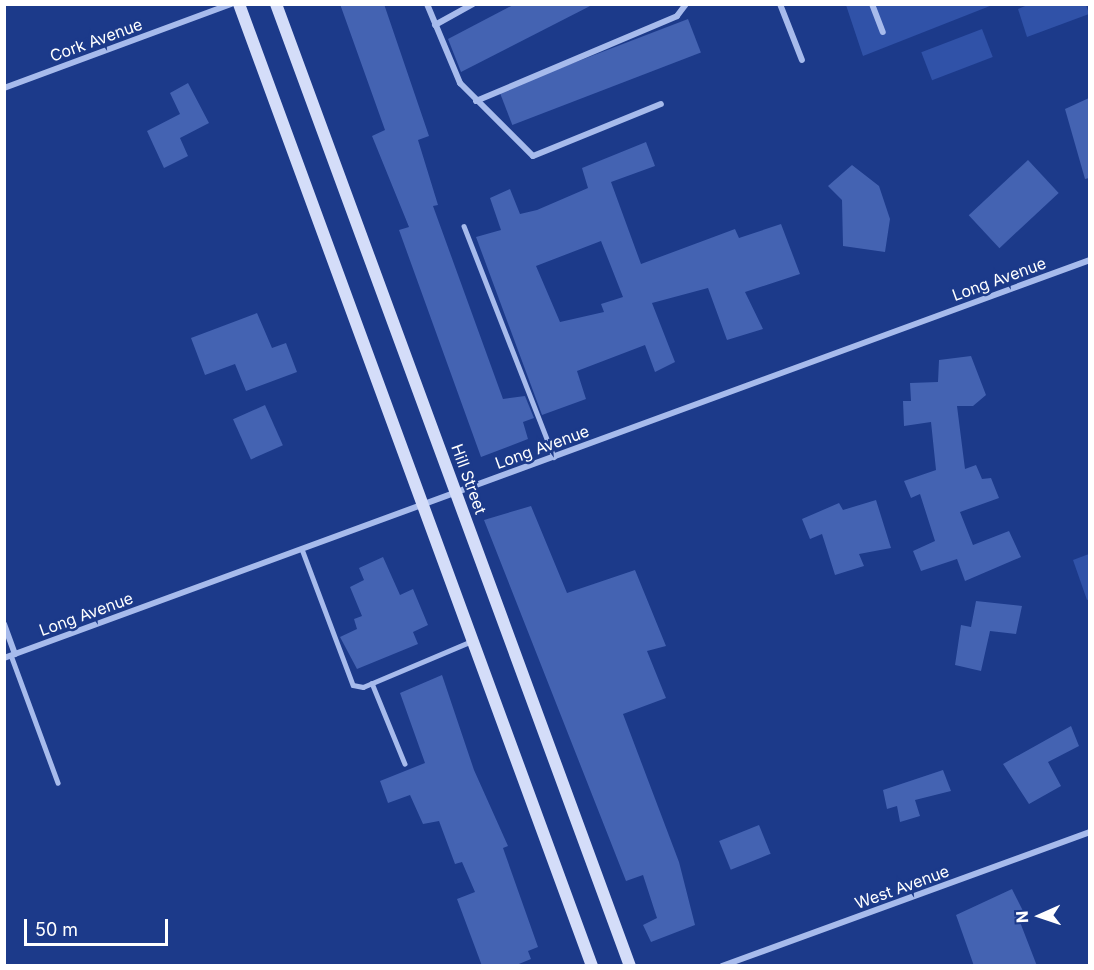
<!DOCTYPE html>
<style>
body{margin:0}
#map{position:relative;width:1094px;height:970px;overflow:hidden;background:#1c3a8a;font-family:Inter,sans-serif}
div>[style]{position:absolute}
.green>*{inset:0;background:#3052a8;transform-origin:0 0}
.building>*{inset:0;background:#4463b2;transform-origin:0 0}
.service>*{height:4.5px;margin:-2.25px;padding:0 2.25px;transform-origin:2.25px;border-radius:2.25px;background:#a7bbec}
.minor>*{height:6px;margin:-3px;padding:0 3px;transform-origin:3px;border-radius:3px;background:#a7bbec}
.secondary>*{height:12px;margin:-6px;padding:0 6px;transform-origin:6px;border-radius:6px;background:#d4ddf9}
span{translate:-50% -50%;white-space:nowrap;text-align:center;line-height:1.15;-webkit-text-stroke:5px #1c3a8a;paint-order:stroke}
.street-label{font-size:16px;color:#fff}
.frame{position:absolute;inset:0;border:6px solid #fff;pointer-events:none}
.north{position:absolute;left:1010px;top:886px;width:60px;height:60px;-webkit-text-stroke:4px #1c3a8a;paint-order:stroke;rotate:267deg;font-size:16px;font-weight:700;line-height:24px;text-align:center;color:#fff}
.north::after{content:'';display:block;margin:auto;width:21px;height:27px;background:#fff;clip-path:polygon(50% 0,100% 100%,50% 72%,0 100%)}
.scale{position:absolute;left:24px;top:919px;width:144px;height:27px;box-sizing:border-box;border:3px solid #fff;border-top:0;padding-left:8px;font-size:18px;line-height:21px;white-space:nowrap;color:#fff;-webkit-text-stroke:4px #1c3a8a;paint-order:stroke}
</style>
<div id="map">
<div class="green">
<div style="clip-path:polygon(995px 4px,863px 56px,846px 5px)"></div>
<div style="clip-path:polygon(1030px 4px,1086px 5px,1089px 14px,1027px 37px,1018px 9px)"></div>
<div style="left:982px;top:29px;width:30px;height:65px;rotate:69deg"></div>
<div style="clip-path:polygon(1089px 554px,1090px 599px,1087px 600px,1073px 560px)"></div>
</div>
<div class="building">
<div style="clip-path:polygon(340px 4px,384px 4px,429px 136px,418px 140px,438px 205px,433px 206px,503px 399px,525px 396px,534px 418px,523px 422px,528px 439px,481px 457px,399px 230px,409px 227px,372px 136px,385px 130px)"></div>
<div style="clip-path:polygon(515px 4px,594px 4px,461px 72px,448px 39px)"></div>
<div style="left:688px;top:19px;width:36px;height:202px;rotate:69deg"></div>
<div style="clip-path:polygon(188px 83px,209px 123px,180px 138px,188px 156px,164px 168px,147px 131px,180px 114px,170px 93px)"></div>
<div style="clip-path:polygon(1089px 98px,1089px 178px,1085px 179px,1065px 109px)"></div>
<div style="clip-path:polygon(evenodd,646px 142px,655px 166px,611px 182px,641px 264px,735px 229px,739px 238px,781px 224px,800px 274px,745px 292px,763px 329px,727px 340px,708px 288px,652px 303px,675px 362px,655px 372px,645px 345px,577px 371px,586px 399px,542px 415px,476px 237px,501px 230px,490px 198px,510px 189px,520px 214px,537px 210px,588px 188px,582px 168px,646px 142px,601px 241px,623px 297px,601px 304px,604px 312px,560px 322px,536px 266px,601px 241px)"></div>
<div style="left:1028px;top:160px;width:45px;height:81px;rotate:47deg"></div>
<div style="clip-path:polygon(852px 165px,879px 186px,890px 219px,885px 252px,843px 246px,842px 200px,828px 186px)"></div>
<div style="clip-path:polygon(257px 313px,272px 348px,286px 343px,297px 372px,246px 391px,235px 364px,205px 375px,191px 338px)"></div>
<div style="clip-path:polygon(971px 356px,986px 395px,973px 406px,957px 406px,965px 469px,976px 465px,982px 479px,991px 478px,999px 498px,960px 512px,973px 545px,1009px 531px,1021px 557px,965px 581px,957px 559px,921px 571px,913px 551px,935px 541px,920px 494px,911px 498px,904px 481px,936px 470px,931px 422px,904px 426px,903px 401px,911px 401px,910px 383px,938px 382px,939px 360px)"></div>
<div style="left:265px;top:405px;width:44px;height:35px;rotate:66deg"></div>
<div style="clip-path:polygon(876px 500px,891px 548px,859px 554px,864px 566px,835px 575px,822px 534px,810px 539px,802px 519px,839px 503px,843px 510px)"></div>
<div style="clip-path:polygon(531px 506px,567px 593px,635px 570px,666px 646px,647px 651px,666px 698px,623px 714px,679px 862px,695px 925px,651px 942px,643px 925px,657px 918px,643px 875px,626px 881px,484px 520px)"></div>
<div style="clip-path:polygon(383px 557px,400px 595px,413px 589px,428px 625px,413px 632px,418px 644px,357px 669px,340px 637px,357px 629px,354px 619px,362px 616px,350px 587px,364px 580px,359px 568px)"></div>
<div style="clip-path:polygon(976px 601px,1022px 606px,1016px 634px,990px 631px,981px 671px,955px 665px,961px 625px,971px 627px)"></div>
<div style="clip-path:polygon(442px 675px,474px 770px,508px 846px,503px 848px,538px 947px,528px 951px,531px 959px,514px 966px,482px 966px,457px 899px,475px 892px,462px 862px,455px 864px,439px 821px,423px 824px,410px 795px,388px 803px,380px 781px,425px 763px,400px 693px)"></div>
<div style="clip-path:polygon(1071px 726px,1079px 746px,1048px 762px,1061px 786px,1029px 804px,1003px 764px)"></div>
<div style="clip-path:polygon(943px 770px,951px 791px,915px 800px,920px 816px,900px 822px,897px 806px,887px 809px,883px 790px)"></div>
<div style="left:759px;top:825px;width:31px;height:43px;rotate:68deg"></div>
<div style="clip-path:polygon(1012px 889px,1027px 919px,1020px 922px,1037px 966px,974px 966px,956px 915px)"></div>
</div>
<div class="service">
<div style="left:464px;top:226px;width:248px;rotate:68.7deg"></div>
<div style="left:302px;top:549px;width:145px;rotate:69.4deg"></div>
<div style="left:353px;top:685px;width:10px;rotate:11deg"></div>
<div style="left:363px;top:687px;width:118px;rotate:-22.9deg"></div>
<div style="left:11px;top:655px;width:136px;rotate:69.8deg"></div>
<div style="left:372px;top:683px;width:87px;rotate:67.8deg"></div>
</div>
<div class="minor">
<div style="left:427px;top:4px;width:86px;rotate:67.3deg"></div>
<div style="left:460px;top:83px;width:103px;rotate:45deg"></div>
<div style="left:533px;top:156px;width:138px;rotate:-22.1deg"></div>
<div style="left:780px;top:4px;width:60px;rotate:68.6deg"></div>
<div style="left:872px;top:4px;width:30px;rotate:69deg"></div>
<div style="left:435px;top:25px;width:43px;rotate:-28.9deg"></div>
<div style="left:4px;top:88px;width:242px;rotate:-20.3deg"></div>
<div style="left:476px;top:101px;width:218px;rotate:-22.9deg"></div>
<div style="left:677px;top:16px;width:15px;rotate:-53deg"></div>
<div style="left:4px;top:624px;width:32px;rotate:70deg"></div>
<div style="left:4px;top:658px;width:1157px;rotate:-20.13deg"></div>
<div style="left:722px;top:966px;width:392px;rotate:-20deg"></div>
</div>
<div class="secondary">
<div style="left:239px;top:4px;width:1025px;rotate:69.85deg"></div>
<div style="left:276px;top:4px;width:1025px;rotate:69.8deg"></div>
</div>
<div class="street-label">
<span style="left:96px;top:40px;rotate:-20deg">Cork Avenue</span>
<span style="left:999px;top:279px;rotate:-20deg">Long Avenue</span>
<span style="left:542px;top:447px;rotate:-20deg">Long Avenue</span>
<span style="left:469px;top:479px;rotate:70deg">Hill Street</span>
<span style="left:86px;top:614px;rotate:-20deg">Long Avenue</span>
<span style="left:902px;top:887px;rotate:-20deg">West Avenue</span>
</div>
<div class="frame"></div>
<div class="north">N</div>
<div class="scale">50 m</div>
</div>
